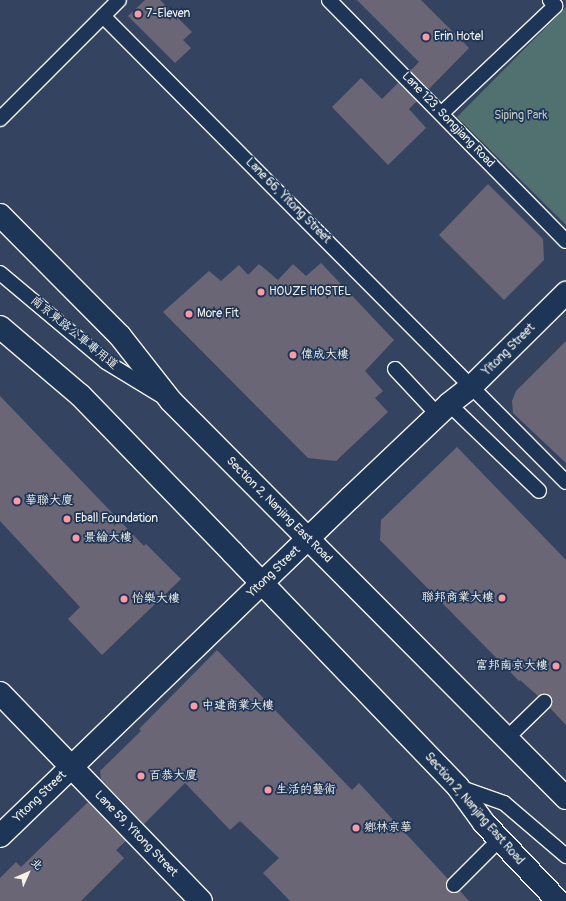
<!DOCTYPE html>
<meta charset="utf-8">
<style>
body{margin:0}
#map{position:relative;width:566px;height:901px;overflow:hidden;background:#344460;font-family:Pangolin,"LXGW WenKai TC",sans-serif}
div>[style]{position:absolute}
.green>*{inset:0;background:#517170}
.building>*{inset:0;background:#6a6676}
.roads{filter:drop-shadow(1px 0 #f4f1e8) drop-shadow(-1px 0 #f4f1e8) drop-shadow(0 1px #f4f1e8) drop-shadow(0 -1px #f4f1e8)}
.service>*{height:14px;margin:-7px;padding:0 7px;transform-origin:7px;border-radius:7px;background:#1d3557}
.minor>*{height:22px;margin:-11px;padding:0 11px;transform-origin:11px;border-radius:11px;background:#1d3557}
.secondary>*{height:22px;margin:-11px;padding:0 11px;transform-origin:11px;border-radius:11px;background:#1d3557}
.dots>*{width:11px;height:11px;translate:-50% -50%;box-sizing:border-box;border:2px solid #1d3557;border-radius:50%}
span{translate:-50% -50%;white-space:nowrap;text-align:center;line-height:1.15;-webkit-text-stroke:3.5px #1d3557;paint-order:stroke}
.poi-label{font-size:12px;color:#f4f1e8}
.left{translate:0 -50%;text-align:left}
.right{translate:-100% -50%;text-align:right}
.park-label{font-size:12px;color:#bbc4be}
.street-label{font-size:12px;color:#f4f1e8}
.north{position:absolute;left:8px;top:853px;width:40px;height:40px;-webkit-text-stroke:3px #1d3557;paint-order:stroke;rotate:45deg;font-size:11px;font-weight:700;line-height:16px;text-align:center;color:#f4f1e8}
.north::after{content:'';display:block;margin:auto;width:14px;height:18px;background:#f4f1e8;clip-path:polygon(50% 0,100% 100%,50% 72%,0 100%)}
</style>
<div id="map">
<div class="green">
<div style="clip-path:polygon(566px 7px,566px 225px,457px 117px)"></div>
</div>
<div class="building">
<div style="clip-path:polygon(145px 0,160px 0,192px 32px,183px 40px,191px 48px,175px 63px,128px 16px)"></div>
<div style="clip-path:polygon(357px 0,421px 0,469px 48px,429px 89px,410px 71px,419px 62px)"></div>
<div style="clip-path:polygon(361px 78px,382px 99px,398px 83px,417px 101px,409px 109px,426px 128px,388px 165px,332px 107px)"></div>
<div style="clip-path:polygon(488px 184px,543px 239px,544px 260px,504px 300px,439px 235px)"></div>
<div style="clip-path:polygon(321px 263px,394px 340px,365px 371px,383px 391px,375px 398px,388px 412px,336px 461px,308px 458px,163px 312px,209px 271px,221px 281px,239px 265px,248px 275px,259px 264px,278px 280px,293px 264px,306px 276px)"></div>
<div style="clip-path:polygon(566px 341px,566px 463px,513px 413px,512px 401px,516px 391px)"></div>
<div style="clip-path:polygon(0 396px,144px 546px,146px 544px,181px 579px,102px 655px,68px 619px,80px 607px,0 521px)"></div>
<div style="clip-path:polygon(457px 447px,566px 560px,566px 725px,550px 708px,552px 700px,550px 696px,542px 694px,538px 696px,520px 680px,519px 681px,380px 540px,381px 520px)"></div>
<div style="clip-path:polygon(217px 650px,352px 790px,359px 783px,448px 879px,446px 887px,448px 891px,456px 893px,460px 891px,469px 901px,290px 901px,263px 873px,279px 858px,240px 821px,230px 830px,185px 783px,144px 824px,101px 779px,100px 771px,141px 731px,139px 729px)"></div>
<div style="clip-path:polygon(88px 802px,126px 841px,116px 850px,124px 858px,81px 901px,0 901px,0 878px,16px 862px,21px 867px)"></div>
</div>
<div class="roads">
<div class="service">
<div style="left:329px;top:0;width:338px;rotate:45.5deg"></div>
<div style="left:103px;top:16px;width:657px;rotate:45.19deg"></div>
<div style="left:442px;top:113px;width:156px;rotate:-43.4deg"></div>
<div style="left:555px;top:6px;width:8px;rotate:-130deg"></div>
<div style="left:0;top:119px;width:168px;rotate:-45deg"></div>
<div style="left:0;top:273px;width:138px;rotate:40deg"></div>
<div style="left:106px;top:362px;width:63px;rotate:31.4deg"></div>
<div style="left:395px;top:369px;width:63px;rotate:46.9deg"></div>
<div style="left:449px;top:404px;width:125px;rotate:44deg"></div>
<div style="left:507px;top:738px;width:52px;rotate:-44.2deg"></div>
<div style="left:459px;top:787px;width:48px;rotate:19.6deg"></div>
<div style="left:504px;top:803px;width:82px;rotate:40.5deg"></div>
<div style="left:454px;top:885px;width:64px;rotate:-45deg"></div>
</div>
<div class="minor">
<div style="left:0;top:693px;width:289px;rotate:46deg"></div>
<div style="left:0;top:836px;width:487px;rotate:-44deg"></div>
<div style="left:350px;top:498px;width:137px;rotate:-43.5deg"></div>
<div style="left:449px;top:404px;width:28px;rotate:-38deg"></div>
<div style="left:471px;top:387px;width:134px;rotate:-44.7deg"></div>
</div>
<div class="secondary">
<div style="left:0;top:215px;width:170px;rotate:45.2deg"></div>
<div style="left:120px;top:336px;width:83px;rotate:51.9deg"></div>
<div style="left:171px;top:401px;width:560px;rotate:45.14deg"></div>
<div style="left:0;top:327px;width:105px;rotate:40.4deg"></div>
<div style="left:80px;top:395px;width:219px;rotate:45.9deg"></div>
<div style="left:232px;top:552px;width:326px;rotate:46.1deg"></div>
<div style="left:458px;top:787px;width:44px;rotate:54.2deg"></div>
<div style="left:484px;top:823px;width:108px;rotate:46.5deg"></div>
</div>
</div>
<div class="dots">
<div style="left:138px;top:14px;background:#ff9aa2"></div>
<div style="left:426px;top:37px;background:#ff9aa2"></div>
<div style="left:261px;top:292px;background:#ff9aa2"></div>
<div style="left:189px;top:314px;background:#ff9aa2"></div>
<div style="left:293px;top:355px;background:#ff9aa2"></div>
<div style="left:17px;top:501px;background:#ff9aa2"></div>
<div style="left:67px;top:519px;background:#ff9aa2"></div>
<div style="left:76px;top:538px;background:#ff9aa2"></div>
<div style="left:502px;top:598px;background:#ff9aa2"></div>
<div style="left:124px;top:599px;background:#ff9aa2"></div>
<div style="left:556px;top:666px;background:#ff9aa2"></div>
<div style="left:194px;top:706px;background:#ff9aa2"></div>
<div style="left:141px;top:776px;background:#ff9aa2"></div>
<div style="left:268px;top:790px;background:#ff9aa2"></div>
<div style="left:356px;top:828px;background:#ff9aa2"></div>
</div>
<div class="poi-label">
<span class="left" style="left:146px;top:14px">7-Eleven</span>
<span class="left" style="left:434px;top:37px">Erin Hotel</span>
<span class="left" style="left:269px;top:292px">HOUZE HOSTEL</span>
<span class="left" style="left:197px;top:314px">More Fit</span>
<span class="left" style="left:301px;top:355px">偉成大樓</span>
<span class="left" style="left:25px;top:501px">華聯大廈</span>
<span class="left" style="left:75px;top:519px">Eball Foundation</span>
<span class="left" style="left:84px;top:538px">景綸大樓</span>
<span class="right" style="left:494px;top:598px">聯邦商業大樓</span>
<span class="left" style="left:132px;top:599px">怡樂大樓</span>
<span class="right" style="left:548px;top:666px">富邦南京大樓</span>
<span class="left" style="left:202px;top:706px">中建商業大樓</span>
<span class="left" style="left:149px;top:776px">百恭大廈</span>
<span class="left" style="left:276px;top:790px">生活的藝術</span>
<span class="left" style="left:364px;top:828px">鄉林京華</span>
</div>
<div class="park-label">
<span style="left:521px;top:116px">Siping Park</span>
</div>
<div class="street-label">
<span style="left:448px;top:120px;rotate:46deg">Lane 123, Songjiang Road</span>
<span style="left:288px;top:201px;rotate:45deg">Lane 66, Yitong Street</span>
<span style="left:74px;top:333px;rotate:39deg">南京東路公車專用道</span>
<span style="left:509px;top:350px;rotate:-45deg">Yitong Street</span>
<span style="left:279px;top:510px;rotate:45deg">Section 2, Nanjing East Road</span>
<span style="left:274px;top:572px;rotate:-44deg">Yitong Street</span>
<span style="left:40px;top:797px;rotate:-44deg">Yitong Street</span>
<span style="left:474px;top:809px;rotate:49deg">Section 2, Nanjing East Road</span>
<span style="left:136px;top:834px;rotate:46deg">Lane 59, Yitong Street</span>
</div>
<div class="north">北</div>
</div>
